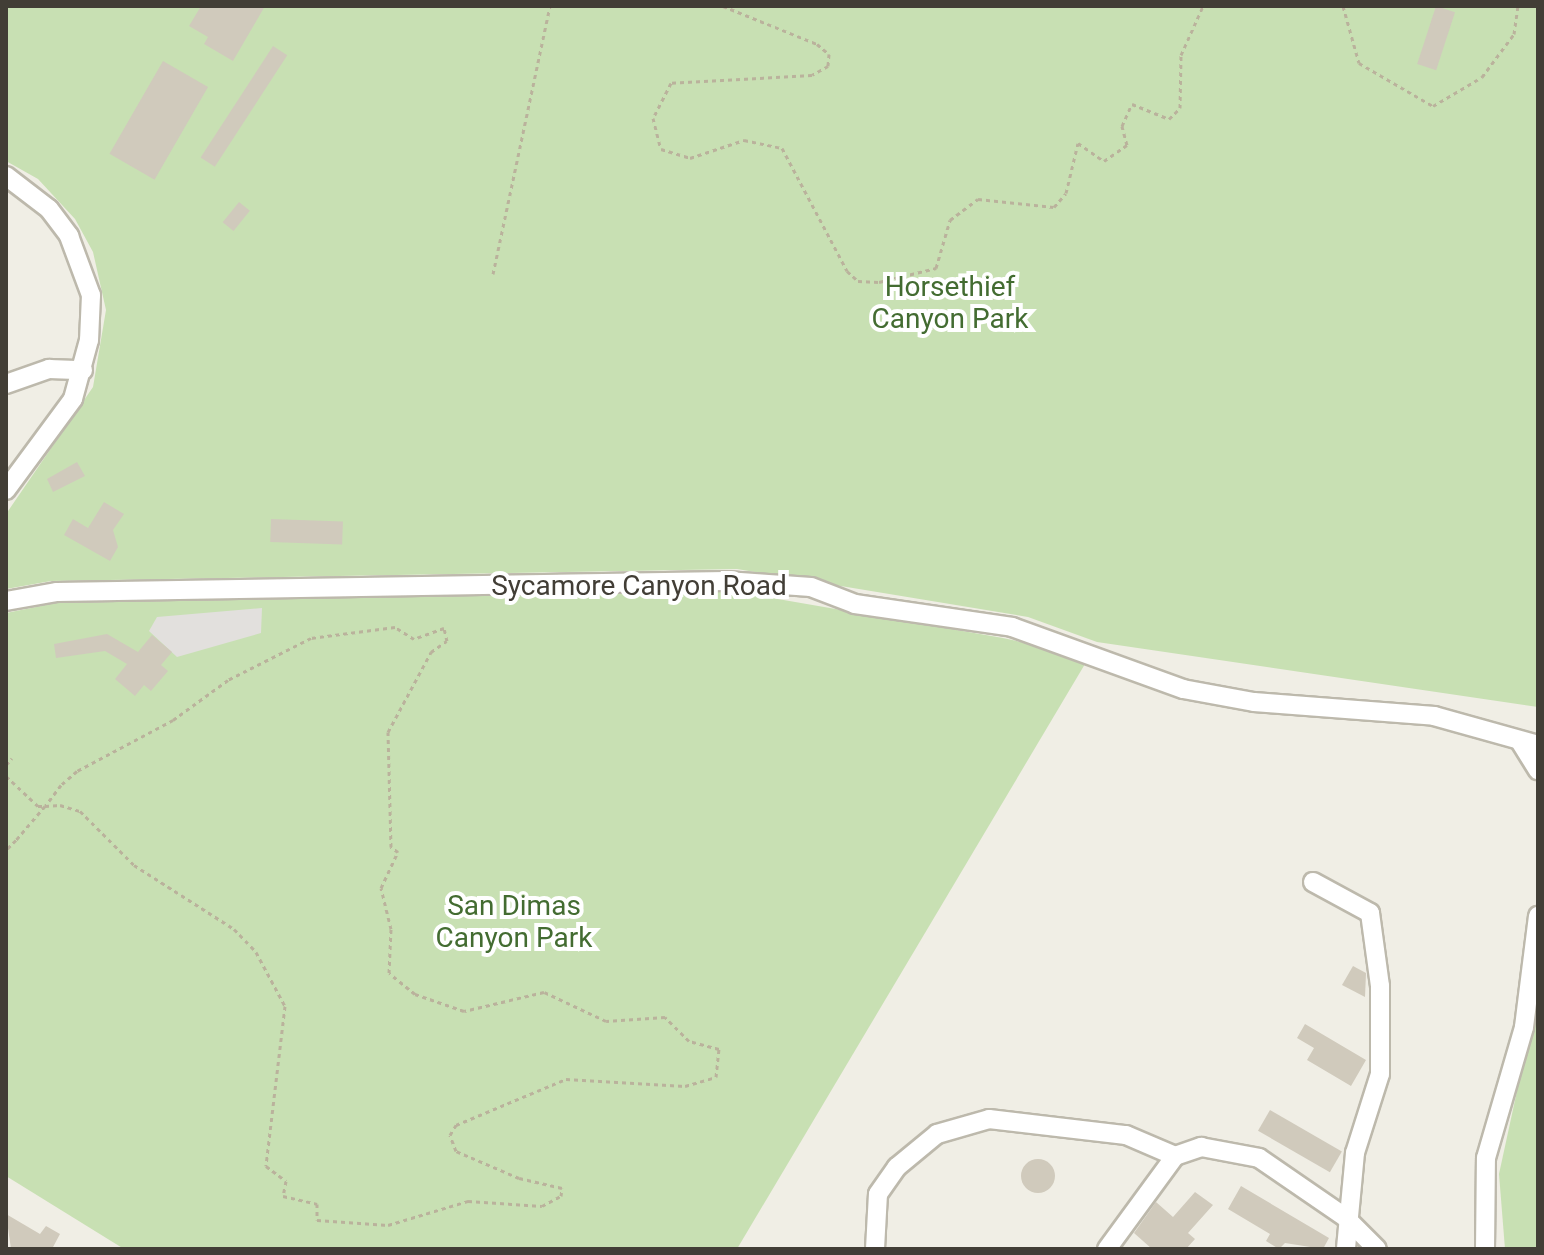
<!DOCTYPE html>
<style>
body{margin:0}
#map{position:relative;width:1544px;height:1255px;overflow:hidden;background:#f0eee5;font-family:Roboto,sans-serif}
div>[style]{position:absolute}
.green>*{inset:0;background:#c8e0b3}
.parking>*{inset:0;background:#e2e0dd}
.building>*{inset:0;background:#d0cabc;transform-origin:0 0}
.round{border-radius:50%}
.path>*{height:3px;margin-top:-1.5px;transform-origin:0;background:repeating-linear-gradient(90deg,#bab29c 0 4px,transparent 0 8px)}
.roads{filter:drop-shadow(2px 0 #bdb9ac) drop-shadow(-2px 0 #bdb9ac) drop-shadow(0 2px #bdb9ac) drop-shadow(0 -2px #bdb9ac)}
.minor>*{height:18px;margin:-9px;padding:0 9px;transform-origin:9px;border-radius:9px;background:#fff}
span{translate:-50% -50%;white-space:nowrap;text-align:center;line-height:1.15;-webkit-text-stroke:8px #fff;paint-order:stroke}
.park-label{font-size:28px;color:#436c31}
.street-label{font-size:28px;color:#423e36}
.frame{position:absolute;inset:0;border:8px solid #423e36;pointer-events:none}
</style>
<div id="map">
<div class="green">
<div style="clip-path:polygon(6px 6px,1538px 6px,1538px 707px,1097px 642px,1028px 617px,737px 569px,51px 581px,6px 589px,6px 514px,93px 387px,106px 310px,93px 252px,75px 219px,38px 179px,6px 161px)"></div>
<div style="clip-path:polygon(731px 591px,1003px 638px,1057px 650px,1085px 664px,737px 1249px,124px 1249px,6px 1176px,6px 613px,56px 603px)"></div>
<div style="clip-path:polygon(1538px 994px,1538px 1249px,1505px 1249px,1499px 1174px)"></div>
</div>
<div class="parking">
<div style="clip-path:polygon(262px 608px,261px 633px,177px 657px,149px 631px,157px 617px)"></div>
</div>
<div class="building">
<div style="clip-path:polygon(201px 6px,265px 6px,233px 61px,204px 44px,208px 37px,189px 26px)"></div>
<div style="left:1436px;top:6px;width:20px;height:61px;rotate:18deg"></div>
<div style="left:273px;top:46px;width:17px;height:133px;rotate:33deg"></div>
<div style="left:163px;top:61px;width:52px;height:107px;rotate:30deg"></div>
<div style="left:239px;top:202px;width:14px;height:26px;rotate:39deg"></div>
<div style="clip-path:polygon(77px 462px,85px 476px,53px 492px,47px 479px)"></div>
<div style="clip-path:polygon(104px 502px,124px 514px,113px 530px,118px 547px,110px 561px,64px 535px,73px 519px,88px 528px)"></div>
<div style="left:271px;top:519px;width:72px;height:23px;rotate:2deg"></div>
<div style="clip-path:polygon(107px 634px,138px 652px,152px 635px,172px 652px,161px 665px,168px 671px,151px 691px,144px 685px,135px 696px,115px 679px,127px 664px,105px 651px,56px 658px,54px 644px)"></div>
<div style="clip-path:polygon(1353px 966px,1366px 973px,1365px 997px,1342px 985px)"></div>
<div style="clip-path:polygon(1305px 1024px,1366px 1060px,1351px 1086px,1307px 1060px,1314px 1048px,1297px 1038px)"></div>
<div style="left:1270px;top:1110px;width:83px;height:24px;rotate:30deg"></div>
<div class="round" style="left:1021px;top:1159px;width:34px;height:34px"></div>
<div style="clip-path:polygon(1241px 1186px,1329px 1238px,1323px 1249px,1285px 1243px,1279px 1249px,1266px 1241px,1270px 1234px,1228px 1209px)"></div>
<div style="clip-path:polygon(1195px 1192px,1213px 1205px,1188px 1233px,1195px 1239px,1186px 1249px,1152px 1249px,1134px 1233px,1156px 1202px,1173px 1217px)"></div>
<div style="clip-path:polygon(6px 1214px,40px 1234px,46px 1226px,60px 1234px,52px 1249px,11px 1249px)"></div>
</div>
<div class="path">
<div style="left:723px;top:6px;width:101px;rotate:22deg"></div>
<div style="left:817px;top:44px;width:16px;rotate:40deg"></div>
<div style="left:829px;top:54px;width:12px;rotate:95deg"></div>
<div style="left:828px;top:66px;width:18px;rotate:151deg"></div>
<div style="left:812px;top:75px;width:141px;rotate:176.8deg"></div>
<div style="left:671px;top:83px;width:39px;rotate:117deg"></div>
<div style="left:653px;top:118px;width:32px;rotate:76deg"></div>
<div style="left:661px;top:149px;width:30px;rotate:17deg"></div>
<div style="left:690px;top:158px;width:57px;rotate:-18.4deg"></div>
<div style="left:744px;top:140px;width:39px;rotate:12deg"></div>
<div style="left:782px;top:148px;width:139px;rotate:62.1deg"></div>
<div style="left:847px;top:271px;width:15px;rotate:42deg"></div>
<div style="left:858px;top:281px;width:21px;rotate:3deg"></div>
<div style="left:879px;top:282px;width:59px;rotate:-13.8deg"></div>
<div style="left:936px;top:268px;width:50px;rotate:-73.7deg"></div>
<div style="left:950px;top:220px;width:35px;rotate:-37deg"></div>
<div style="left:978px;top:199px;width:76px;rotate:6deg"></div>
<div style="left:1054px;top:207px;width:18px;rotate:-49deg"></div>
<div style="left:1066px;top:193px;width:51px;rotate:-76.5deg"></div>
<div style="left:1078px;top:143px;width:32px;rotate:35deg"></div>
<div style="left:1104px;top:161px;width:28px;rotate:-35deg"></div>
<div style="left:1127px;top:145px;width:20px;rotate:-105deg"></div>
<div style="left:1122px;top:126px;width:24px;rotate:-66deg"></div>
<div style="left:1132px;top:104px;width:40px;rotate:22deg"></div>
<div style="left:1169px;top:119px;width:16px;rotate:-45deg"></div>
<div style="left:1180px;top:108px;width:53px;rotate:-88.9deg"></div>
<div style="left:1181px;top:55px;width:54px;rotate:-65.8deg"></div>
<div style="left:1343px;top:6px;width:59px;rotate:74.3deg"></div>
<div style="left:1359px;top:63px;width:86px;rotate:30.2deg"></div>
<div style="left:1433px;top:106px;width:57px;rotate:-30.6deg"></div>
<div style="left:1482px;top:77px;width:54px;rotate:-53.3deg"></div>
<div style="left:1514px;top:34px;width:28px;rotate:-82deg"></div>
<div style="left:493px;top:274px;width:274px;rotate:-78deg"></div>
<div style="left:6px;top:765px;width:9px;rotate:-49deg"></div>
<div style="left:6px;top:776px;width:44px;rotate:43.2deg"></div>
<div style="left:38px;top:806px;width:7px"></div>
<div style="left:45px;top:806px;width:15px;rotate:-4deg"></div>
<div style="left:60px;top:805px;width:21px;rotate:17deg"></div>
<div style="left:80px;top:811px;width:76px;rotate:45deg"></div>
<div style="left:134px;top:865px;width:119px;rotate:32.6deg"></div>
<div style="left:234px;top:929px;width:32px;rotate:46deg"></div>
<div style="left:256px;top:952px;width:61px;rotate:61.8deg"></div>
<div style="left:285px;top:1006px;width:161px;rotate:96.8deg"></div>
<div style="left:266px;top:1166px;width:25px;rotate:37deg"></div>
<div style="left:286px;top:1181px;width:15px;rotate:101deg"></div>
<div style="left:283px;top:1196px;width:35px;rotate:13deg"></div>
<div style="left:317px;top:1204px;width:16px;rotate:90deg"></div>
<div style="left:317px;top:1220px;width:71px;rotate:4deg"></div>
<div style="left:388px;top:1225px;width:84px;rotate:-16.7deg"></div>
<div style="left:468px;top:1201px;width:74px;rotate:3.9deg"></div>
<div style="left:542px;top:1206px;width:21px;rotate:-28deg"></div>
<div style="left:561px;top:1196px;width:8px;rotate:-83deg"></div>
<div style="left:562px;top:1188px;width:44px;rotate:-166.9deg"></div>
<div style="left:519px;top:1178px;width:69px;rotate:-156.8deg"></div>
<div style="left:456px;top:1151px;width:17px;rotate:-111deg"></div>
<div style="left:450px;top:1135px;width:12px;rotate:-59deg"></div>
<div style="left:456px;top:1125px;width:119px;rotate:-22.7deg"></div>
<div style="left:566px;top:1079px;width:119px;rotate:3.4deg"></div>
<div style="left:685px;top:1086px;width:32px;rotate:-16deg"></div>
<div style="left:716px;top:1077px;width:28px;rotate:-84deg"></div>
<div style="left:719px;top:1049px;width:31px;rotate:-165deg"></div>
<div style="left:689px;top:1041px;width:34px;rotate:-135deg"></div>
<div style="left:665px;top:1017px;width:59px;rotate:176.1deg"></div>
<div style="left:606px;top:1021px;width:68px;rotate:-154.9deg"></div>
<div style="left:544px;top:992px;width:82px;rotate:166.6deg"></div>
<div style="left:464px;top:1011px;width:52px;rotate:-160.9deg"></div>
<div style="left:415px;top:994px;width:33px;rotate:-141deg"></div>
<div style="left:389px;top:973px;width:44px;rotate:-87.4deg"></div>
<div style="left:391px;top:929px;width:42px;rotate:-103.7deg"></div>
<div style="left:381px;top:888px;width:40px;rotate:-65deg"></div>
<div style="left:398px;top:852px;width:9px;rotate:-144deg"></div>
<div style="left:391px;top:847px;width:115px;rotate:-91.5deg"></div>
<div style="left:388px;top:732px;width:91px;rotate:-61.7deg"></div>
<div style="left:431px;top:652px;width:19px;rotate:-35deg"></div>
<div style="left:447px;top:641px;width:13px;rotate:-103deg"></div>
<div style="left:444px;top:628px;width:32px;rotate:160deg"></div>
<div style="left:414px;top:639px;width:22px;rotate:-148deg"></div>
<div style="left:395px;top:627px;width:85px;rotate:172.5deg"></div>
<div style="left:311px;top:638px;width:93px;rotate:153.2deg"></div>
<div style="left:228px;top:680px;width:68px;rotate:144deg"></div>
<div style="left:173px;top:720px;width:109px;rotate:152deg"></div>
<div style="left:77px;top:771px;width:21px;rotate:139deg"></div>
<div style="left:61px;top:785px;width:26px;rotate:127deg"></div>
<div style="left:45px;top:806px;width:45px;rotate:130.5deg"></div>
<div style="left:16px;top:840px;width:14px;rotate:135deg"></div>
</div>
<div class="roads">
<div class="minor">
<div style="left:6px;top:176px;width:54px;rotate:37.5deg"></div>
<div style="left:49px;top:209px;width:34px;rotate:53deg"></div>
<div style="left:69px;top:236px;width:63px;rotate:69.6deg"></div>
<div style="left:91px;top:295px;width:45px;rotate:92.5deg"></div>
<div style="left:89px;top:340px;width:61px;rotate:105.2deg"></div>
<div style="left:73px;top:399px;width:113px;rotate:126.4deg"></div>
<div style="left:6px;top:384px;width:46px;rotate:-19.2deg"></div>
<div style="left:49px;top:369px;width:34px;rotate:2deg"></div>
<div style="left:6px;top:601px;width:52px;rotate:-10deg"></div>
<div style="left:57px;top:592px;width:669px;rotate:-0.94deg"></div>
<div style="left:726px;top:581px;width:85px;rotate:4deg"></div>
<div style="left:811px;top:587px;width:47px;rotate:21.1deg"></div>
<div style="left:855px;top:604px;width:159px;rotate:8.3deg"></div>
<div style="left:1012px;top:627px;width:182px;rotate:19.9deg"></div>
<div style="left:1183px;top:689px;width:72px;rotate:10.4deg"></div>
<div style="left:1254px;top:702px;width:181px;rotate:4.4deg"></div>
<div style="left:1434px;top:716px;width:108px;rotate:15.6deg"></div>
<div style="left:1521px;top:743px;width:32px;rotate:58deg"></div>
<div style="left:1313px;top:882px;width:65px;rotate:28.5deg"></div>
<div style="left:1370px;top:913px;width:74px;rotate:82.2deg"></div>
<div style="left:1380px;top:986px;width:88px;rotate:90deg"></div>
<div style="left:1380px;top:1074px;width:83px;rotate:107.6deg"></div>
<div style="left:1355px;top:1153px;width:96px;rotate:95.4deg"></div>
<div style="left:875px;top:1249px;width:55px;rotate:-86.9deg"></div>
<div style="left:878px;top:1194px;width:33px;rotate:-55deg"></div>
<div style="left:897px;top:1167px;width:52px;rotate:-39.5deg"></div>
<div style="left:937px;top:1134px;width:54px;rotate:-16.1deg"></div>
<div style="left:989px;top:1119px;width:138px;rotate:6.7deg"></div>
<div style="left:1126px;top:1135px;width:53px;rotate:23.2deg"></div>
<div style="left:1107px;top:1249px;width:115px;rotate:-53.8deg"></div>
<div style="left:1175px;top:1156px;width:28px;rotate:-19deg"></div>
<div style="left:1201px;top:1147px;width:59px;rotate:10.7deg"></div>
<div style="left:1259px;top:1158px;width:104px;rotate:34.5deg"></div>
<div style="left:1345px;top:1217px;width:45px;rotate:45deg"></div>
<div style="left:1485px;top:1249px;width:91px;rotate:-89.4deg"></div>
<div style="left:1486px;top:1158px;width:136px;rotate:-73.8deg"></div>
<div style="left:1524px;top:1027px;width:112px;rotate:-82.8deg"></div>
</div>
</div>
<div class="park-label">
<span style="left:950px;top:303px">Horsethief<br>Canyon Park</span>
<span style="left:514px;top:922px">San Dimas<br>Canyon Park</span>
</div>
<div class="street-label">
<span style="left:639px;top:586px">Sycamore Canyon Road</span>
</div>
<div class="frame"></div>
</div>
